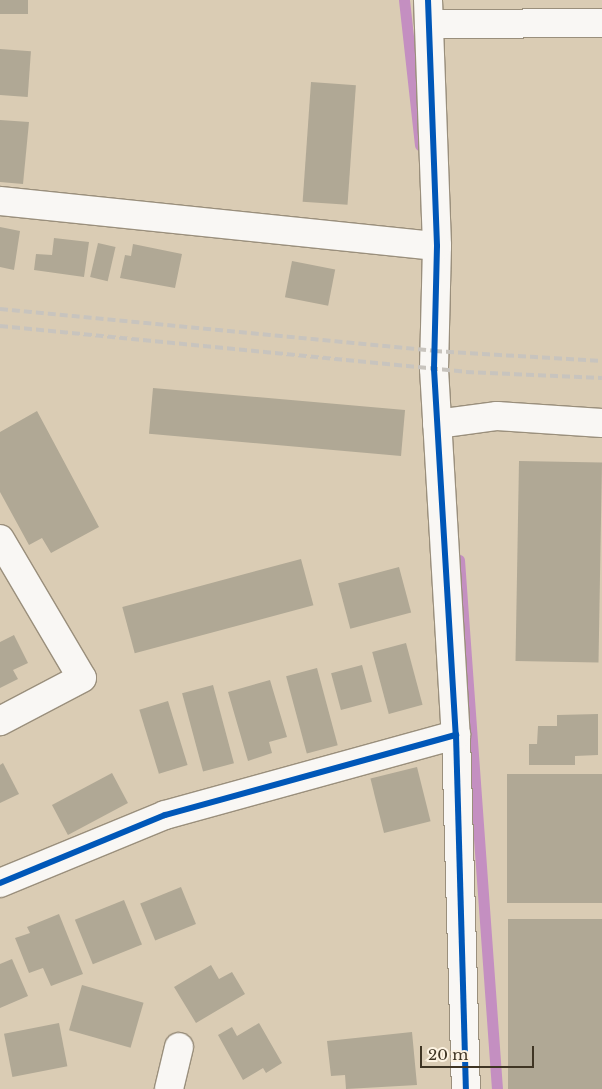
<!DOCTYPE html>
<style>
body{margin:0}
#map{position:relative;width:602px;height:1089px;overflow:hidden;background:#daccb4;font-family:"Libre Baskerville",serif}
div>[style]{position:absolute}
.stream>*{height:11px;margin:-5.5px;padding:0 5.5px;transform-origin:5.5px;border-radius:5.5px;background:#c48fc1}
.building>*{inset:0;background:#b0a895;transform-origin:0 0}
.roads{filter:drop-shadow(1px 0 #9a8f7c) drop-shadow(-1px 0 #9a8f7c) drop-shadow(0 1px #9a8f7c) drop-shadow(0 -1px #9a8f7c)}
.minor>*{height:28px;margin:-14px;padding:0 14px;transform-origin:14px;border-radius:14px;background:#f9f7f4}
.rail>*{height:4px;margin-top:-2px;transform-origin:0;background:repeating-linear-gradient(90deg,#c8c4be 0 8px,transparent 0 12px)}
.cycleway>*{height:6px;margin:-3px;padding:0 3px;transform-origin:3px;border-radius:3px;background:#0057b8}
span{translate:-50% -50%;white-space:nowrap;text-align:center;line-height:1.15;-webkit-text-stroke:5px #fdf3e2;paint-order:stroke}
.scale{position:absolute;left:420px;top:1046px;width:114px;height:22px;box-sizing:border-box;border:2px solid #3f3524;border-top:0;padding-left:6px;font-size:15px;line-height:18px;white-space:nowrap;color:#3f3524;-webkit-text-stroke:4px #fdf3e2;paint-order:stroke}
</style>
<div id="map">
<div class="stream">
<div style="left:404px;top:0;width:146px;rotate:83.7deg"></div>
<div style="left:459px;top:560px;width:530px;rotate:85.89deg"></div>
</div>
<div class="building">
<div style="left:0;top:0;width:28px;height:14px"></div>
<div style="left:0;top:49px;width:31px;height:46px;rotate:4deg"></div>
<div style="left:311px;top:82px;width:45px;height:120px;rotate:4deg"></div>
<div style="clip-path:polygon(0 120px,29px 122px,23px 184px,0 182px)"></div>
<div style="clip-path:polygon(0 227px,20px 231px,14px 270px,0 267px)"></div>
<div style="clip-path:polygon(54px 238px,89px 242px,84px 277px,34px 270px,36px 254px,52px 255px)"></div>
<div style="left:98px;top:243px;width:18px;height:35px;rotate:13deg"></div>
<div style="clip-path:polygon(133px 244px,182px 254px,175px 288px,120px 278px,125px 255px,131px 256px)"></div>
<div style="left:292px;top:261px;width:44px;height:37px;rotate:11deg"></div>
<div style="left:153px;top:388px;width:253px;height:46px;rotate:5deg"></div>
<div style="clip-path:polygon(37px 411px,99px 527px,51px 553px,42px 538px,29px 545px,0 492px,0 432px)"></div>
<div style="left:519px;top:461px;width:83px;height:200px;rotate:1deg"></div>
<div style="left:301px;top:559px;width:48px;height:185px;rotate:75deg"></div>
<div style="left:399px;top:567px;width:47px;height:63px;rotate:75deg"></div>
<div style="clip-path:polygon(14px 635px,28px 663px,13px 670px,18px 679px,0 688px,0 642px)"></div>
<div style="left:406px;top:643px;width:64px;height:35px;rotate:75deg"></div>
<div style="left:362px;top:665px;width:38px;height:32px;rotate:75deg"></div>
<div style="left:317px;top:668px;width:80px;height:32px;rotate:75deg"></div>
<div style="clip-path:polygon(270px 680px,287px 737px,269px 742px,272px 753px,248px 761px,228px 692px)"></div>
<div style="left:213px;top:685px;width:81px;height:32px;rotate:75deg"></div>
<div style="left:168px;top:701px;width:67px;height:30px;rotate:73deg"></div>
<div style="clip-path:polygon(598px 714px,598px 755px,575px 756px,575px 765px,529px 765px,529px 744px,537px 744px,538px 726px,557px 726px,557px 715px)"></div>
<div style="clip-path:polygon(3px 763px,19px 794px,0 803px,0 765px)"></div>
<div style="left:417px;top:767px;width:56px;height:48px;rotate:76deg"></div>
<div style="left:112px;top:773px;width:34px;height:68px;rotate:62deg"></div>
<div style="left:602px;top:774px;width:129px;height:95px;rotate:90deg"></div>
<div style="left:181px;top:887px;width:40px;height:44px;rotate:68deg"></div>
<div style="left:124px;top:900px;width:48px;height:53px;rotate:68deg"></div>
<div style="clip-path:polygon(59px 914px,83px 974px,51px 986px,43px 968px,29px 973px,15px 938px,30px 933px,27px 927px)"></div>
<div style="left:602px;top:919px;width:170px;height:94px;rotate:90deg"></div>
<div style="clip-path:polygon(12px 959px,28px 996px,0 1008px,0 964px)"></div>
<div style="clip-path:polygon(211px 965px,219px 979px,232px 972px,245px 994px,196px 1023px,174px 987px)"></div>
<div style="left:82px;top:985px;width:64px;height:47px;rotate:16deg"></div>
<div style="left:59px;top:1023px;width:44px;height:56px;rotate:79deg"></div>
<div style="clip-path:polygon(259px 1023px,282px 1063px,266px 1073px,263px 1068px,243px 1080px,218px 1035px,232px 1027px,237px 1036px)"></div>
<div style="clip-path:polygon(412px 1032px,417px 1085px,346px 1089px,345px 1075px,331px 1076px,327px 1041px)"></div>
</div>
<div class="roads">
<div class="minor">
<div style="left:428px;top:0;width:246px;rotate:87.9deg"></div>
<div style="left:437px;top:246px;width:123px;rotate:91.4deg"></div>
<div style="left:434px;top:369px;width:367px;rotate:86.6deg"></div>
<div style="left:456px;top:735px;width:354px;rotate:88.4deg"></div>
<div style="left:429px;top:24px;width:173px;rotate:-0.3deg"></div>
<div style="left:0;top:201px;width:439px;rotate:5.9deg"></div>
<div style="left:437px;top:424px;width:61px;rotate:-7.6deg"></div>
<div style="left:497px;top:416px;width:105px;rotate:3.8deg"></div>
<div style="left:0;top:539px;width:161px;rotate:59.5deg"></div>
<div style="left:82px;top:678px;width:93px;rotate:152.3deg"></div>
<div style="left:0;top:883px;width:178px;rotate:-22.4deg"></div>
<div style="left:165px;top:815px;width:302px;rotate:-15.4deg"></div>
<div style="left:169px;top:1089px;width:43px;rotate:-76.6deg"></div>
</div>
</div>
<div class="rail">
<div style="left:0;top:309px;width:436px;rotate:5.5deg"></div>
<div style="left:434px;top:351px;width:168px;rotate:3.4deg"></div>
<div style="left:0;top:326px;width:468px;rotate:5.6deg"></div>
<div style="left:466px;top:372px;width:136px;rotate:2.5deg"></div>
</div>
<div class="cycleway">
<div style="left:428px;top:0;width:246px;rotate:87.9deg"></div>
<div style="left:437px;top:246px;width:123px;rotate:91.4deg"></div>
<div style="left:434px;top:369px;width:367px;rotate:86.6deg"></div>
<div style="left:456px;top:735px;width:354px;rotate:88.4deg"></div>
<div style="left:0;top:883px;width:178px;rotate:-22.4deg"></div>
<div style="left:165px;top:815px;width:302px;rotate:-15.4deg"></div>
</div>
<div class="scale">20 m</div>
</div>
